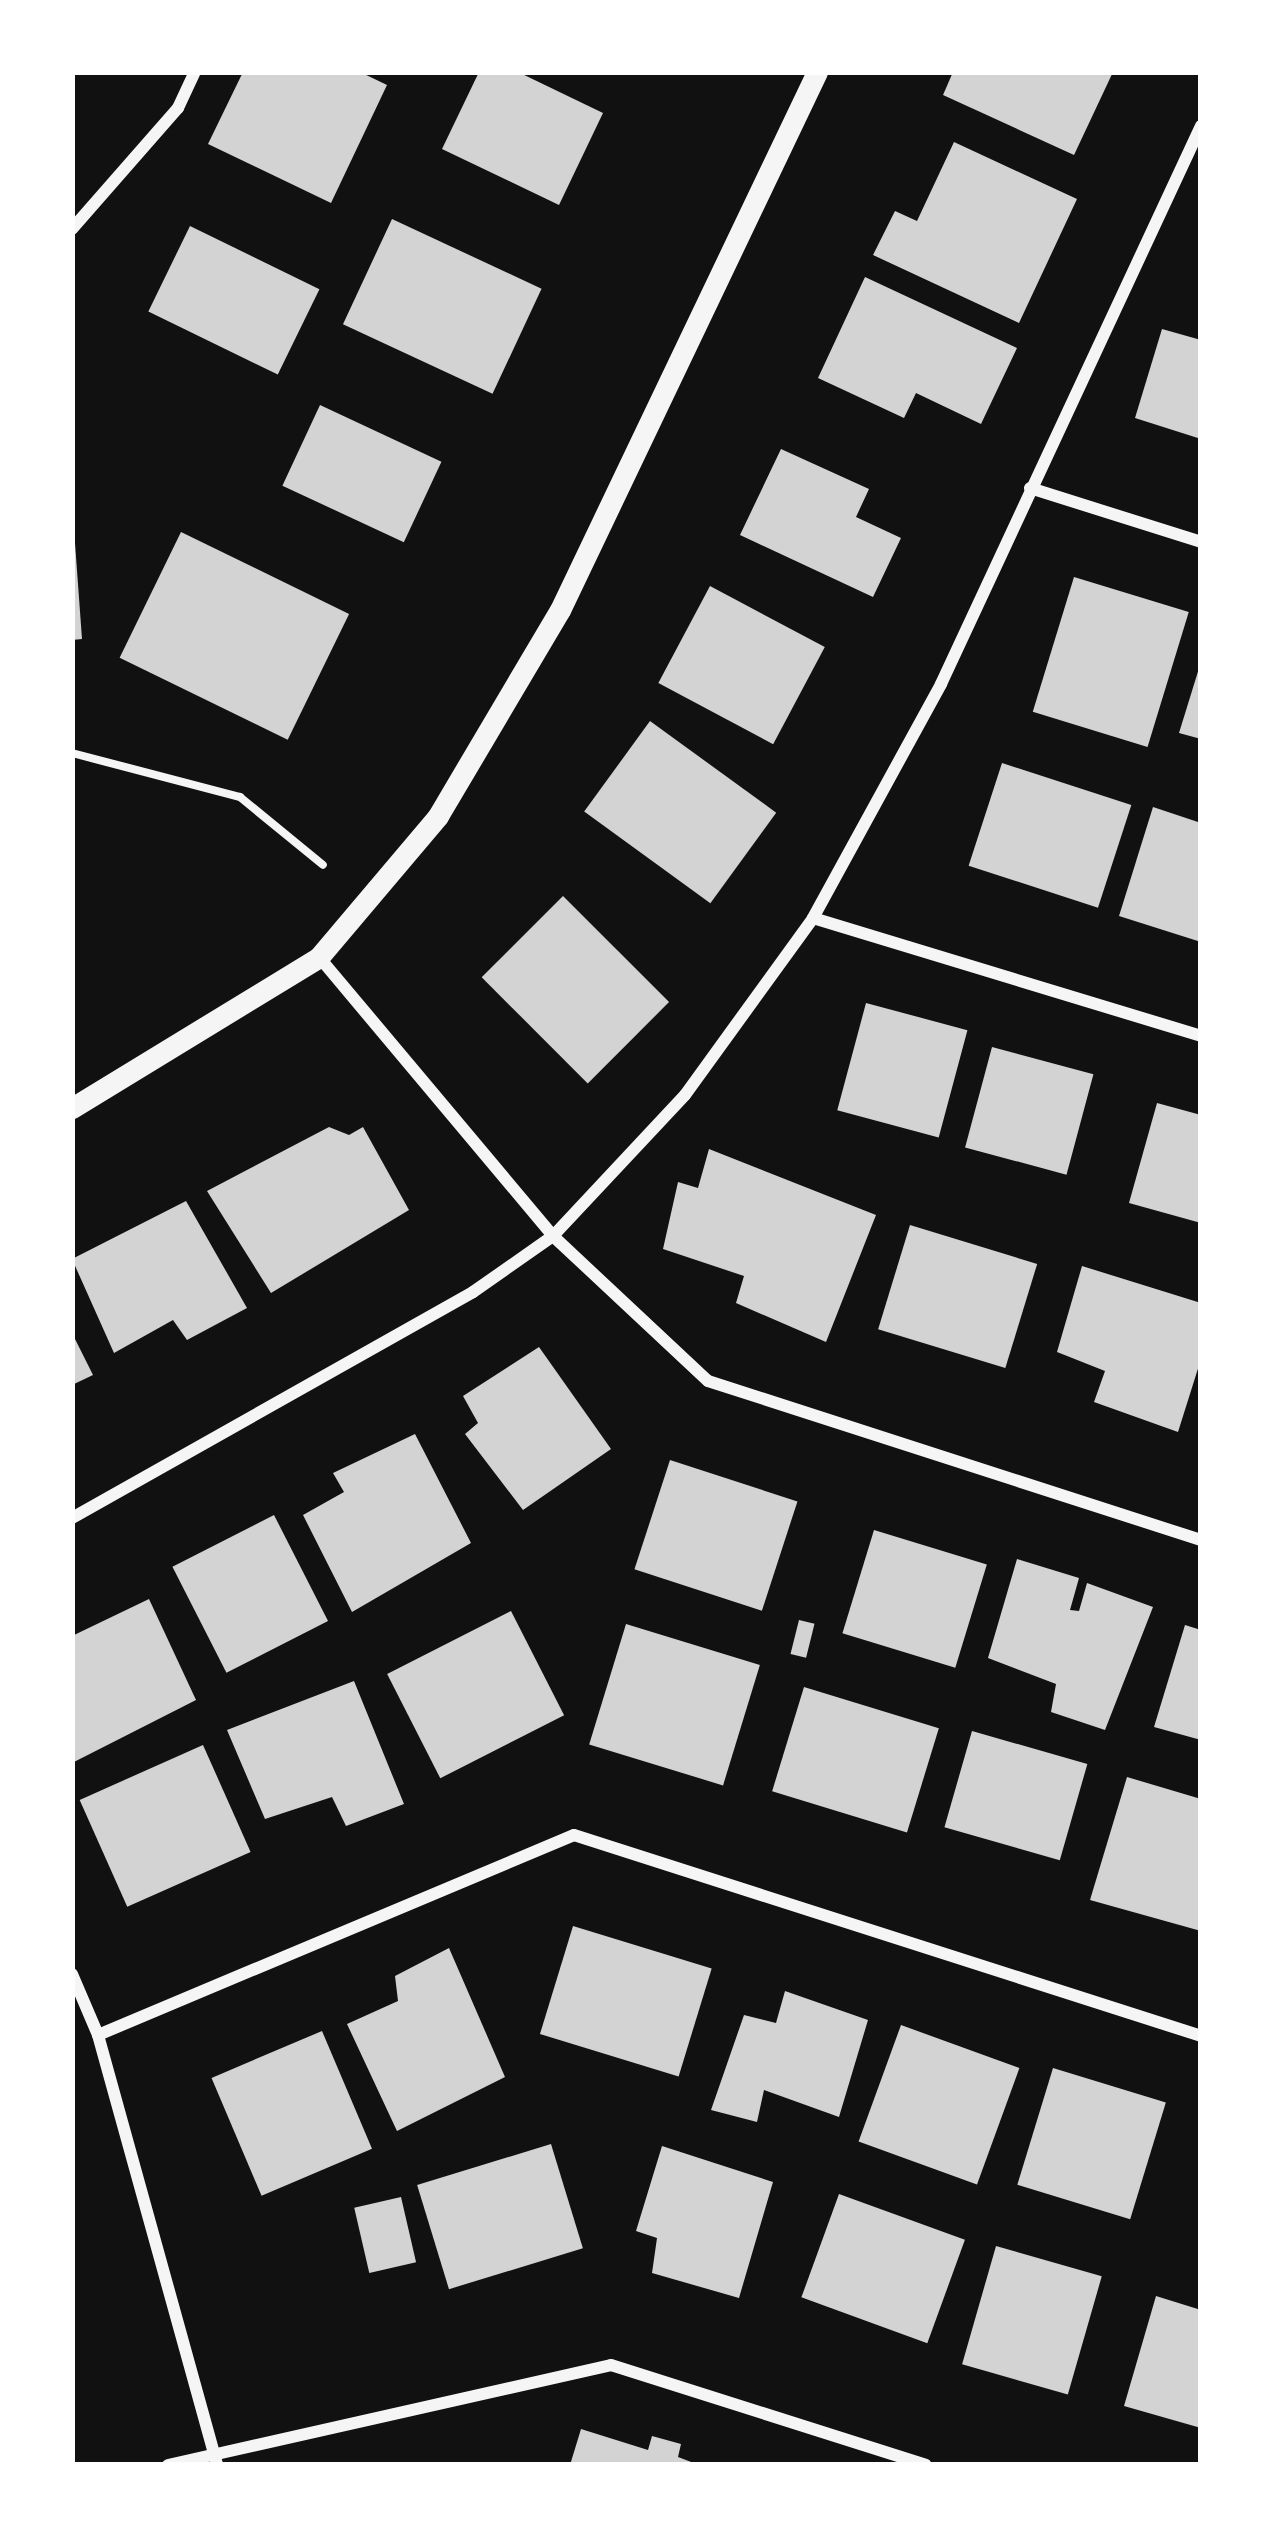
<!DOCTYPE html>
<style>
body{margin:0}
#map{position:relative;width:1273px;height:2537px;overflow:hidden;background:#111;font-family:Raleway,sans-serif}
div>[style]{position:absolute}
.building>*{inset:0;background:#d3d3d3;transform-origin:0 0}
.path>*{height:8px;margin:-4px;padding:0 4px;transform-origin:4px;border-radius:4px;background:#f5f5f5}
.minor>*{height:12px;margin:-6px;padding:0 6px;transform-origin:6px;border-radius:6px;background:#f5f5f5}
.tertiary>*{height:21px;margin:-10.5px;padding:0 10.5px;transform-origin:10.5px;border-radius:10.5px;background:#f5f5f5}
span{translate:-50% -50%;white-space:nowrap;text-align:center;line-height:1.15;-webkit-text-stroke:9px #fff;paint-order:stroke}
.frame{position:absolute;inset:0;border:75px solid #fff;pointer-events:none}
</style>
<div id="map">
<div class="building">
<div style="clip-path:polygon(243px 72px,360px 72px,387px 85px,331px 203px,208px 144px)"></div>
<div style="clip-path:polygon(479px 72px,518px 72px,603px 113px,559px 205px,442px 149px)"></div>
<div style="clip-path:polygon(953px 72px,1113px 72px,1074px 155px,943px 95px)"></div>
<div style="clip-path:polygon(954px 142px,1077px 199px,1019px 323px,873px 255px,895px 211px,917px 221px)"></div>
<div style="left:392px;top:219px;width:165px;height:116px;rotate:25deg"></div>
<div style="left:190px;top:226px;width:144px;height:95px;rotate:26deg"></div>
<div style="clip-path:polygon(865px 277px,1017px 348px,981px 424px,916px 393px,904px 418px,818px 378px)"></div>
<div style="clip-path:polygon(1162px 329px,1201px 340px,1201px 439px,1135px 418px)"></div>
<div style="left:320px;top:405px;width:134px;height:89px;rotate:25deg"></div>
<div style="clip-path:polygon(781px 449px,869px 489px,856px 517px,901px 538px,873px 597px,740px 535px)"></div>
<div style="clip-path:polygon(72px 502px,82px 639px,72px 640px)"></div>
<div style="left:181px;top:532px;width:187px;height:140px;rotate:26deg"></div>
<div style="left:1074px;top:577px;width:120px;height:141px;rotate:17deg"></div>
<div style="left:710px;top:586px;width:130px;height:110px;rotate:28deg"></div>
<div style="clip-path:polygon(1200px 665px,1201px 665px,1201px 739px,1179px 733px)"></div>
<div style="left:650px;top:721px;width:156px;height:112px;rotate:36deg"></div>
<div style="left:1002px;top:763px;width:136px;height:108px;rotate:18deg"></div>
<div style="clip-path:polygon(1153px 807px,1201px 823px,1201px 942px,1119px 916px)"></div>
<div style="left:563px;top:896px;width:150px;height:115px;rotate:45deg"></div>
<div style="left:866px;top:1003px;width:105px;height:111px;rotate:15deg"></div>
<div style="left:992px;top:1047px;width:105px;height:104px;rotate:15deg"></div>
<div style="clip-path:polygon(1157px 1103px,1201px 1115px,1201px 1223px,1129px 1203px)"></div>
<div style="clip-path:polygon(329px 1127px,349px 1135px,363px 1127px,409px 1210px,271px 1293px,207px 1191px)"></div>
<div style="clip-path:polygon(709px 1149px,876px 1215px,826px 1342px,736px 1303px,744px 1276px,663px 1249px,678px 1182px,698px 1188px)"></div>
<div style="clip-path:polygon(186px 1201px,247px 1308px,187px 1340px,173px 1320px,114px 1353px,72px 1259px)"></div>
<div style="left:910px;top:1225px;width:133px;height:109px;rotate:17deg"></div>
<div style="clip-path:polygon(1082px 1266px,1201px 1303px,1201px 1359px,1178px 1432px,1094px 1402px,1105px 1371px,1057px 1352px)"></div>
<div style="clip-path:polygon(72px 1333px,93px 1375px,72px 1385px)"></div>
<div style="clip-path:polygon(539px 1347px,611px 1449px,523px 1510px,465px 1434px,478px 1423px,463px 1396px)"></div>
<div style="clip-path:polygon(415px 1434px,471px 1543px,352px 1612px,303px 1515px,344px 1492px,333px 1473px)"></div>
<div style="left:670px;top:1460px;width:134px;height:115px;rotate:18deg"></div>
<div style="left:274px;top:1515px;width:119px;height:114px;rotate:63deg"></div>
<div style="left:874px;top:1530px;width:118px;height:108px;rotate:17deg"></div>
<div style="clip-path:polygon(1017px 1559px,1079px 1578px,1070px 1610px,1079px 1611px,1087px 1583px,1153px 1607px,1105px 1730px,1051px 1712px,1056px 1684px,988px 1658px)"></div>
<div style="clip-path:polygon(149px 1599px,196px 1700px,72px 1763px,72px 1636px)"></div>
<div style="left:511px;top:1611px;width:117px;height:139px;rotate:63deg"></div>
<div style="left:799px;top:1620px;width:16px;height:35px;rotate:14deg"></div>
<div style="left:626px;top:1624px;width:140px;height:126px;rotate:17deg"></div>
<div style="clip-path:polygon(1185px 1625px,1201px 1630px,1201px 1740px,1154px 1727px)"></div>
<div style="clip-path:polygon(354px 1681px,404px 1804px,346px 1826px,332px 1797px,265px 1819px,227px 1730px)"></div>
<div style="left:804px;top:1687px;width:141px;height:109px;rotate:17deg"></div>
<div style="left:972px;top:1731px;width:120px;height:100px;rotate:16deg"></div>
<div style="left:203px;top:1745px;width:117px;height:135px;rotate:66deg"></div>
<div style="clip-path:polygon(1127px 1777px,1201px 1799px,1201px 1931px,1090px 1900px)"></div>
<div style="left:573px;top:1926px;width:145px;height:113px;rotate:17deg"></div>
<div style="clip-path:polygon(449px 1948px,505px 2077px,397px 2131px,347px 2024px,398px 2001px,395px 1976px)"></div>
<div style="clip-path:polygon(785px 1991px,868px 2020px,839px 2117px,764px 2090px,757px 2122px,711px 2110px,744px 2015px,776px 2023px)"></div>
<div style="left:901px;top:2025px;width:126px;height:124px;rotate:20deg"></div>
<div style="left:322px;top:2031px;width:128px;height:120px;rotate:67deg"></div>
<div style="left:1053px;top:2068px;width:118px;height:122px;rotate:17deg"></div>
<div style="left:551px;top:2144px;width:109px;height:140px;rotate:73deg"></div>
<div style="clip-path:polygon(662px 2146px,773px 2182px,739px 2298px,652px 2273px,657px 2238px,636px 2231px)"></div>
<div style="left:839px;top:2194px;width:134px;height:110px;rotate:20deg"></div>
<div style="left:401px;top:2197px;width:67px;height:48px;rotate:77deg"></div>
<div style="left:996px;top:2246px;width:110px;height:123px;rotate:16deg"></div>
<div style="clip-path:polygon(1156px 2296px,1201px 2310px,1201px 2428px,1124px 2406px)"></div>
<div style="clip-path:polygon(581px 2429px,648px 2450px,652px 2436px,681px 2444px,678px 2457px,699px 2465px,570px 2465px)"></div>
</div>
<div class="path">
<div style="left:72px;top:753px;width:174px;rotate:14.7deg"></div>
<div style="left:240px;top:797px;width:107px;rotate:39.3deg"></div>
</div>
<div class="minor">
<div style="left:72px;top:229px;width:161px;rotate:-48.8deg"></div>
<div style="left:178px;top:108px;width:40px;rotate:-65deg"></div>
<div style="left:1030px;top:488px;width:179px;rotate:17.5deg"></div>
<div style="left:813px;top:918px;width:406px;rotate:16.9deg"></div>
<div style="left:319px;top:957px;width:364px;rotate:50deg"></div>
<div style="left:553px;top:1236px;width:212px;rotate:43.1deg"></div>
<div style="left:708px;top:1381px;width:518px;rotate:17.88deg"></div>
<div style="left:72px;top:1518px;width:460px;rotate:-29.4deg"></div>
<div style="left:473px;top:1292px;width:98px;rotate:-35deg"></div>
<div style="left:553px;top:1236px;width:193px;rotate:-46.9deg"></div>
<div style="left:685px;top:1095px;width:218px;rotate:-54.1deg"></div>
<div style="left:813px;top:918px;width:267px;rotate:-61.3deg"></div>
<div style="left:941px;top:684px;width:616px;rotate:-65.02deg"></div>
<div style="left:72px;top:1974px;width:66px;rotate:66.9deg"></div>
<div style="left:98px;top:2035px;width:446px;rotate:74.5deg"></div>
<div style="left:98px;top:2035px;width:516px;rotate:-22.79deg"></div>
<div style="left:574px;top:1835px;width:658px;rotate:17.77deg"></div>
<div style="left:168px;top:2465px;width:454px;rotate:-12.7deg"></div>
<div style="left:611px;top:2365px;width:330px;rotate:17.6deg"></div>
</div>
<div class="tertiary">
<div style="left:72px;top:1108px;width:289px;rotate:-31.4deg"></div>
<div style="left:319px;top:957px;width:185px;rotate:-49.8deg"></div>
<div style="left:438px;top:816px;width:239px;rotate:-59.4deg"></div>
<div style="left:560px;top:610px;width:596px;rotate:-64.47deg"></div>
</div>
<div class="frame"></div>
</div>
